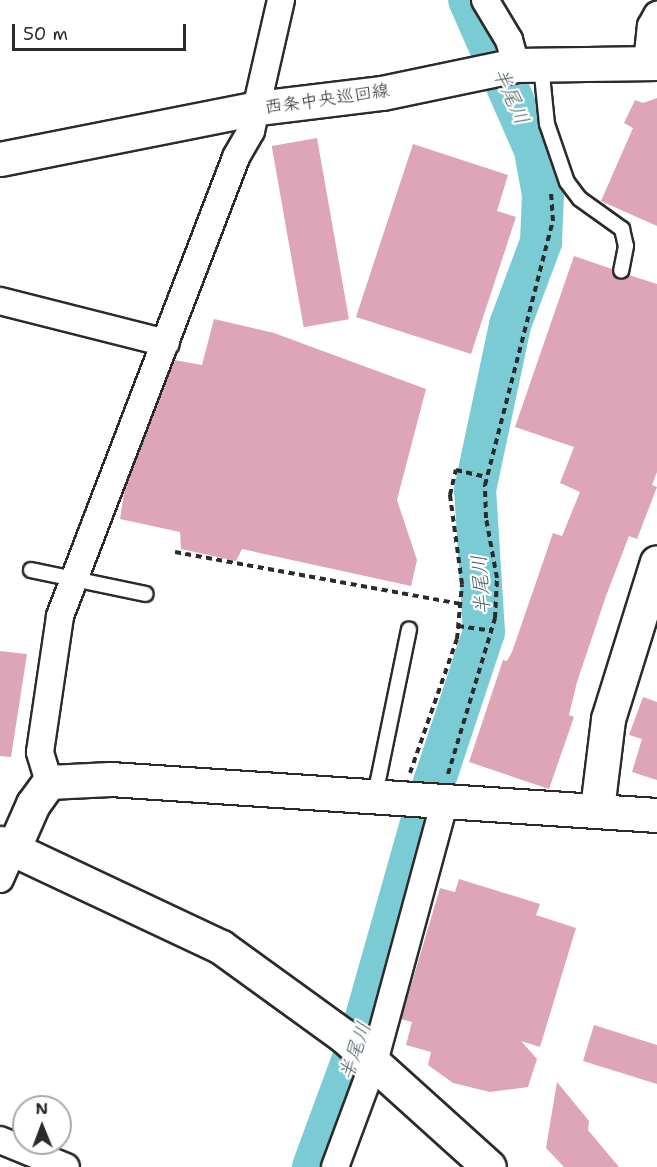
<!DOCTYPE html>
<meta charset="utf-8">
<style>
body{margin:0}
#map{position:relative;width:657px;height:1167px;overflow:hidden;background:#fff;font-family:"Shantell Sans","Klee One",sans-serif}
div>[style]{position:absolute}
.river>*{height:42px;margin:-21px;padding:0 21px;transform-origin:21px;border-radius:21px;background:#7acbd4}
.building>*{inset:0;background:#dda5b7;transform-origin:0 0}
.path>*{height:4px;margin-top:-2px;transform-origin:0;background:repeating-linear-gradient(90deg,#2b2b2b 0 6px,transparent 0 10.5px)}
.roads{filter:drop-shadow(2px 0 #2b2b2b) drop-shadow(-2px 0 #2b2b2b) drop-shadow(0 2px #2b2b2b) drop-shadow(0 -2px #2b2b2b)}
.lane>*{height:14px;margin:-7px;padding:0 7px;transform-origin:7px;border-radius:7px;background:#fff}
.street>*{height:26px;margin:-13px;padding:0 13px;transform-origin:13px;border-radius:13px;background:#fff}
.secondary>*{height:33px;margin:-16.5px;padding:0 16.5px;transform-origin:16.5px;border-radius:16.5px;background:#fff}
.highway>*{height:33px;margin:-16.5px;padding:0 16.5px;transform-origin:16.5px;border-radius:16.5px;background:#fff}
span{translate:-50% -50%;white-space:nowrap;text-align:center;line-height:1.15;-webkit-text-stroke:4.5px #fff;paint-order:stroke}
.street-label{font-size:18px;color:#2b2b2b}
.water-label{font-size:20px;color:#435b5e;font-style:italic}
.north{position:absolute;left:12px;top:1095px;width:60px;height:60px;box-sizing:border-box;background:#fff;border:2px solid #aaa;border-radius:50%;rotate:359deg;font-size:16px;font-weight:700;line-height:24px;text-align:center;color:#2b2b2b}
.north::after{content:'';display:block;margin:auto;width:21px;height:27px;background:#2b2b2b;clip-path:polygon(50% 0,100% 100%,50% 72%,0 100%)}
.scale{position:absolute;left:12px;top:24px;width:174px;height:27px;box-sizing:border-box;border:3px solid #2b2b2b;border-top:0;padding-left:8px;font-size:18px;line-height:21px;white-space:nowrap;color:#2b2b2b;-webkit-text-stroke:4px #fff;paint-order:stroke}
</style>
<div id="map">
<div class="river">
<div style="left:313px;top:1167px;width:133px;rotate:-69.8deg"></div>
<div style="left:359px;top:1042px;width:235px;rotate:-74.2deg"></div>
<div style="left:423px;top:816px;width:194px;rotate:-71.7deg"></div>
<div style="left:484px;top:632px;width:142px;rotate:-93.6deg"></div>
<div style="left:475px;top:490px;width:169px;rotate:-78deg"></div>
<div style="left:510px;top:325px;width:89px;rotate:-69.5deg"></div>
<div style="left:541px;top:242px;width:47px;rotate:-87.6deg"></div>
<div style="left:543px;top:195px;width:46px;rotate:-100.1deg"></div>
<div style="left:535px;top:150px;width:164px;rotate:-113.7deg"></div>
</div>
<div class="building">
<div style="clip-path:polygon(657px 98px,657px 226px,601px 201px,633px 128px,624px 123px,635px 100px,643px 103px)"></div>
<div style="left:317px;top:138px;width:184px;height:46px;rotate:80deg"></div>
<div style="clip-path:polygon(413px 144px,508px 175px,497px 211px,516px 217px,471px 354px,356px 317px)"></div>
<div style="clip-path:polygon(574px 256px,612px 269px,619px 280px,629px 275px,657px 284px,657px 472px,652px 485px,657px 487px,637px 539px,629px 536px,606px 596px,577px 682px,569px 715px,574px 717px,549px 789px,469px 762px,503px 660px,507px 661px,512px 652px,553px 533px,562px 536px,580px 492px,560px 483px,574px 447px,515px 427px)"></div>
<div style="clip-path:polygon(214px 319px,274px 333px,426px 389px,397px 500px,417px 560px,411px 586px,242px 549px,236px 561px,181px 549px,180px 532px,120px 519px,125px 487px,174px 360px,202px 365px)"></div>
<div style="clip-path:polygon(0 651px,27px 654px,11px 757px,0 756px)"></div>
<div style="clip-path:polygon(643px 697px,657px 702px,657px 780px,632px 772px,642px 739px,629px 735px)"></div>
<div style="clip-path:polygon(459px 879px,540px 904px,536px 915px,576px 928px,540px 1047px,521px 1041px,537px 1059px,528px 1087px,490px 1092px,453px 1083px,428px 1065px,431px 1052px,406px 1045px,412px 1022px,401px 1019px,440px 888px,455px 892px)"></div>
<div style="clip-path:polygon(594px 1025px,657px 1045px,657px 1084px,583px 1061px)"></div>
<div style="clip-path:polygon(557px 1082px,589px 1121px,588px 1130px,619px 1167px,564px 1167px,546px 1148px)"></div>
</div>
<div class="path">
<div style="left:175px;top:552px;width:290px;rotate:10.3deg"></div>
<div style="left:458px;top:626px;width:34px;rotate:8deg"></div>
<div style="left:410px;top:773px;width:142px;rotate:-70.7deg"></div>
<div style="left:457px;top:639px;width:55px;rotate:-84.8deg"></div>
<div style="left:462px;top:584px;width:90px;rotate:-97.7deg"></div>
<div style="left:450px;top:495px;width:26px;rotate:-77deg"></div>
<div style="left:456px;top:470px;width:31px;rotate:13deg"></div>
<div style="left:448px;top:774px;width:163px;rotate:-73.2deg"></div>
<div style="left:495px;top:618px;width:40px;rotate:-87.1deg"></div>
<div style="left:497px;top:578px;width:61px;rotate:-100.4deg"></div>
<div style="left:486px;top:518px;width:33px;rotate:-92deg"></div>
<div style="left:485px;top:485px;width:273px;rotate:-75.6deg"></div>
<div style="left:553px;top:221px;width:28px;rotate:-94deg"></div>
</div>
<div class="roads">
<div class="lane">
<div style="left:541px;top:65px;width:59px;rotate:84.2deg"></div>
<div style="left:547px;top:124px;width:61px;rotate:71deg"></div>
<div style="left:567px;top:182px;width:21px;rotate:53deg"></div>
<div style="left:580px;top:199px;width:52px;rotate:35.5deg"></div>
<div style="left:622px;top:229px;width:17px;rotate:77deg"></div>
<div style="left:626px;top:246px;width:25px;rotate:101deg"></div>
<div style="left:31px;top:570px;width:117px;rotate:11.8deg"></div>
<div style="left:375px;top:795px;width:169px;rotate:-78.4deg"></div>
</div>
<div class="street">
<div style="left:485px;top:0;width:47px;rotate:59deg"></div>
<div style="left:509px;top:40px;width:26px;rotate:74deg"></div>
<div style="left:647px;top:63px;width:37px;rotate:-84deg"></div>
<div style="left:651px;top:26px;width:13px;rotate:-61deg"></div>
<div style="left:0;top:301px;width:171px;rotate:14.2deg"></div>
<div style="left:49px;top:782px;width:31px;rotate:-107deg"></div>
<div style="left:40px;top:752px;width:137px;rotate:-81.6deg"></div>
<div style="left:60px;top:616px;width:492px;rotate:-69deg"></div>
<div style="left:236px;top:157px;width:30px;rotate:-60deg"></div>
<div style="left:251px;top:131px;width:134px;rotate:-77.1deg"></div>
<div style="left:0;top:879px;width:35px;rotate:-66deg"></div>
<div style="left:0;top:1140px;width:71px;rotate:22.2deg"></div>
<div style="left:335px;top:1167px;width:112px;rotate:-69.6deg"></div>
<div style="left:374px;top:1062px;width:271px;rotate:-74.8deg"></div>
</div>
<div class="secondary">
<div style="left:0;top:159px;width:263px;rotate:-11.2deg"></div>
<div style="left:258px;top:108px;width:125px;rotate:-6.9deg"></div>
<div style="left:382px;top:93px;width:137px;rotate:-11.8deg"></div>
<div style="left:516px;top:65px;width:141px;rotate:-0.8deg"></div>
<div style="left:597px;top:809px;width:91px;rotate:-83deg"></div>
<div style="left:608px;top:719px;width:164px;rotate:-72.7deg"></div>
<div style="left:14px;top:847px;width:47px;rotate:-66.2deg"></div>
<div style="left:33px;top:804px;width:27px;rotate:-54deg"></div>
<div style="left:49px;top:782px;width:61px;rotate:-2.8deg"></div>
<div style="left:110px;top:779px;width:548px;rotate:3.77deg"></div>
</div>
<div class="highway">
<div style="left:0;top:843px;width:244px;rotate:25.2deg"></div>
<div style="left:221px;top:947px;width:152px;rotate:35.9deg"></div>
<div style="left:344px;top:1036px;width:195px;rotate:42.1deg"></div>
</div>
</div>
<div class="street-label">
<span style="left:327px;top:99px;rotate:-8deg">西条中央巡回線</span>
</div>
<div class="water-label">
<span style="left:511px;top:96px;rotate:66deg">半尾川</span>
<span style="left:481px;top:585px;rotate:-94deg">半尾川</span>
<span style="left:355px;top:1051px;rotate:-71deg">半尾川</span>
</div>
<div class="north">N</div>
<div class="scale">50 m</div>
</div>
